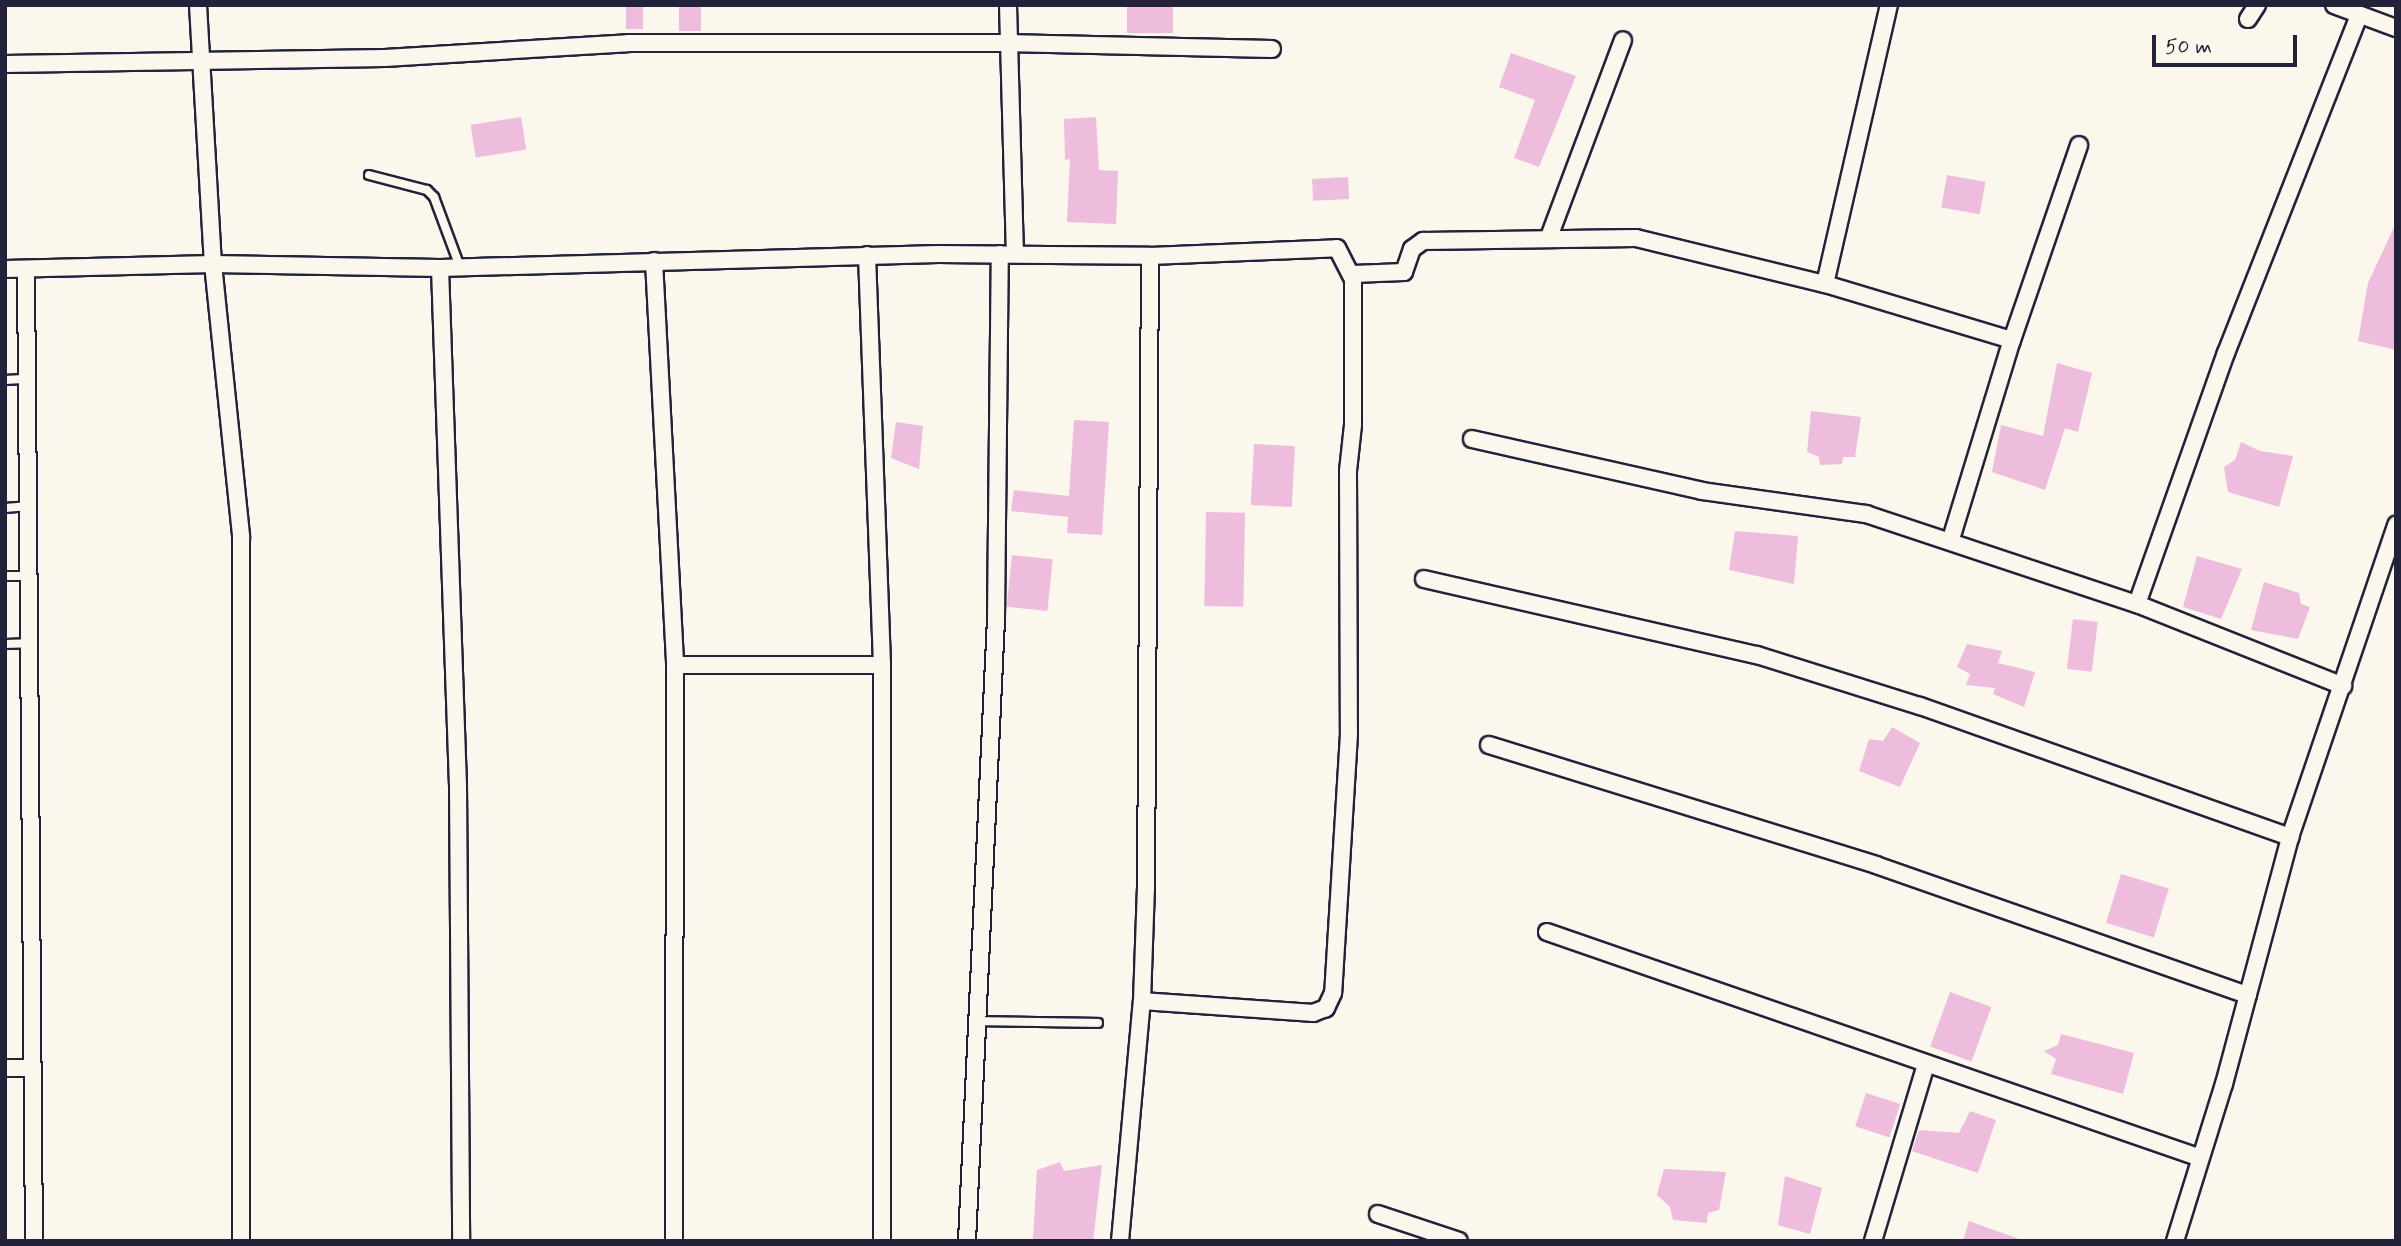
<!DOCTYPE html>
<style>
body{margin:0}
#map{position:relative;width:2401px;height:1246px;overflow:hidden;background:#fbf7ec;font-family:Mynerve,sans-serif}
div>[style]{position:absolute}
.building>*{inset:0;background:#eebcdc;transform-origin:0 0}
.roads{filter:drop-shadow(2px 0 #22223b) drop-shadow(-2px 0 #22223b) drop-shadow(0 2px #22223b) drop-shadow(0 -2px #22223b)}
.lane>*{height:8px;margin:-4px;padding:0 4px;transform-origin:4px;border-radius:4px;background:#fbf7ec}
.street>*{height:16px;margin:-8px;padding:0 8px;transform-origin:8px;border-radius:8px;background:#fbf7ec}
span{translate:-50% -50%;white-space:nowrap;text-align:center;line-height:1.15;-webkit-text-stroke:5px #fbf7ec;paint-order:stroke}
.frame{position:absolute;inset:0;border:7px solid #22223b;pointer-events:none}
.scale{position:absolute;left:2152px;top:35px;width:145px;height:32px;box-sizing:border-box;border:4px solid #22223b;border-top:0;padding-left:9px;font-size:21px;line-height:24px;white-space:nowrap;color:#22223b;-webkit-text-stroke:5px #fbf7ec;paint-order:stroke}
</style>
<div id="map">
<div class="building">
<div style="left:626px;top:5px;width:17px;height:24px"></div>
<div style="left:679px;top:5px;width:22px;height:26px"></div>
<div style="left:1127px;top:5px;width:46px;height:28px"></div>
<div style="clip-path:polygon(1511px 53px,1576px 76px,1539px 167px,1514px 158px,1535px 100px,1499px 87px)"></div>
<div style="left:521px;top:117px;width:33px;height:51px;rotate:81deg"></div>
<div style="clip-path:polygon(1096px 117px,1099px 170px,1118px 171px,1116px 224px,1067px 222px,1070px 159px,1065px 160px,1064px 119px)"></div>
<div style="left:1947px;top:175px;width:39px;height:33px;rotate:10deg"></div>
<div style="left:1348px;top:177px;width:22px;height:36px;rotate:87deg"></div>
<div style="clip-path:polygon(2396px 223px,2396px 350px,2358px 341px,2368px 283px)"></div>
<div style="clip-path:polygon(2057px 363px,2092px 373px,2078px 432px,2065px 428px,2045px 490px,1992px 472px,2001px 425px,2043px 436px)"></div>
<div style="clip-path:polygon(1811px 411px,1861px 417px,1855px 457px,1843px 457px,1842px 464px,1820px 465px,1819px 457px,1807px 452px)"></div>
<div style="clip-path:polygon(1074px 420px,1109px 422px,1102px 535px,1067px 533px,1068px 517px,1011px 511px,1014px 490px,1069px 496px)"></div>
<div style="clip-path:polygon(896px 422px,923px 426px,919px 469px,891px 458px)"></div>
<div style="clip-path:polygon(2241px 442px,2260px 451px,2293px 456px,2279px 507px,2228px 492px,2224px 467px,2235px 460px)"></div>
<div style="left:1254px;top:444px;width:41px;height:61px;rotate:3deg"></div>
<div style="left:1206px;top:512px;width:39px;height:94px;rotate:1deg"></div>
<div style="clip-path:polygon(1735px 531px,1798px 536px,1794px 584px,1729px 570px)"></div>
<div style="left:1012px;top:555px;width:41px;height:52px;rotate:6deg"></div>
<div style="clip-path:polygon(2197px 556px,2242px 569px,2221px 619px,2183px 607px)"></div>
<div style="clip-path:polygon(2264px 582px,2299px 593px,2301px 604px,2310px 607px,2298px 639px,2251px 630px)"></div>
<div style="left:2073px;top:619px;width:25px;height:50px;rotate:7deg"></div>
<div style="clip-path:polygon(1967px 644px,2002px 651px,1998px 663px,2035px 672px,2024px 707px,1993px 694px,1995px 688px,1966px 685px,1970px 674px,1957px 667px)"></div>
<div style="clip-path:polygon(1892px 727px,1920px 743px,1900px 787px,1859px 771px,1869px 739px,1883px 741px)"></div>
<div style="left:2121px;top:874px;width:50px;height:51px;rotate:17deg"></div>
<div style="left:1950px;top:992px;width:44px;height:58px;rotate:20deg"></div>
<div style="clip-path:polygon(2061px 1034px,2134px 1053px,2123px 1094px,2051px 1074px,2056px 1059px,2044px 1051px,2058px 1045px)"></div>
<div style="left:1866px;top:1093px;width:36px;height:35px;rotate:18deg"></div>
<div style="clip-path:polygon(1970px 1111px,1996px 1120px,1978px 1173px,1912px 1151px,1919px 1130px,1959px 1133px)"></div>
<div style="clip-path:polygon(1060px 1162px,1064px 1171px,1102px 1165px,1093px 1241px,1033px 1239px,1037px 1170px)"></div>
<div style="clip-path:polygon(1664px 1169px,1726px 1172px,1719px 1210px,1708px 1213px,1707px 1223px,1673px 1220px,1670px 1207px,1657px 1195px)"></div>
<div style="clip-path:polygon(1785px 1176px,1822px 1188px,1810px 1234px,1778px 1225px)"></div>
<div style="clip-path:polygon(1969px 1221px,2019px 1239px,2018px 1241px,1963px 1241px)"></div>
</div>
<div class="roads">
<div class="lane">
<div style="left:369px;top:175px;width:60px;rotate:14.5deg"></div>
<div style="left:427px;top:190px;width:10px;rotate:45deg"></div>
<div style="left:434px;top:197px;width:75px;rotate:69.6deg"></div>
<div style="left:5px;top:380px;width:22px;rotate:-3deg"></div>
<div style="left:5px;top:508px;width:24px;rotate:-5deg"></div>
<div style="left:5px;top:576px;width:24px"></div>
<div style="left:5px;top:644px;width:24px;rotate:-2deg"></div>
<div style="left:976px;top:1021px;width:122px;rotate:0.9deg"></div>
</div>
<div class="street">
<div style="left:198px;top:5px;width:259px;rotate:86.7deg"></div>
<div style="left:213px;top:264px;width:274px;rotate:84.1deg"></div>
<div style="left:241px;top:537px;width:704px;rotate:90deg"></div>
<div style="left:1008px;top:5px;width:249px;rotate:88.4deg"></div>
<div style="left:2334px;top:5px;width:66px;rotate:20.4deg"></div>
<div style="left:2248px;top:19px;width:17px;rotate:-57deg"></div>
<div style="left:5px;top:64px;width:380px;rotate:-0.9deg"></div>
<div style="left:385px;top:58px;width:243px;rotate:-3.5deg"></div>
<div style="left:628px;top:43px;width:381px"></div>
<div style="left:1009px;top:43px;width:263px;rotate:1.3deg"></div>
<div style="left:1549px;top:237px;width:210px;rotate:-69.4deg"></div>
<div style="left:867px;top:255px;width:410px;rotate:87.9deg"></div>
<div style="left:882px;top:665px;width:576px;rotate:90deg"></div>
<div style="left:654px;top:261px;width:405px;rotate:87deg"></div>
<div style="left:675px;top:665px;width:576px;rotate:90.1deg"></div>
<div style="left:440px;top:268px;width:517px;rotate:88.01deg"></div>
<div style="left:458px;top:785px;width:456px;rotate:89.6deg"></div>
<div style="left:5px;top:269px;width:208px;rotate:-1.4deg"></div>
<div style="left:213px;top:264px;width:227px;rotate:1deg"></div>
<div style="left:440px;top:268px;width:498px;rotate:-1.6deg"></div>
<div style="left:938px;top:254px;width:212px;rotate:0.5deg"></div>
<div style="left:1150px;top:256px;width:187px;rotate:-2.4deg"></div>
<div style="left:1337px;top:248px;width:35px;rotate:63deg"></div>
<div style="left:1353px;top:279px;width:146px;rotate:90deg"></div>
<div style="left:1353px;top:425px;width:46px;rotate:96.2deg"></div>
<div style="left:1348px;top:471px;width:263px;rotate:89.8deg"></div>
<div style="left:1349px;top:734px;width:259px;rotate:93.5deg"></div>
<div style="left:1333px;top:993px;width:17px;rotate:115deg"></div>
<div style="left:1326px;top:1008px;width:14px;rotate:159deg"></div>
<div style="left:1313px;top:1013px;width:171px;rotate:-176deg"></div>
<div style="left:26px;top:269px;width:972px;rotate:89.53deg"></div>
<div style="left:1353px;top:274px;width:51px;rotate:-2.2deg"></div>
<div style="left:1404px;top:272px;width:24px;rotate:-71deg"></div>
<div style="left:1412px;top:249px;width:14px;rotate:-36deg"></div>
<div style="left:1423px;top:241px;width:213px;rotate:-0.8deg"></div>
<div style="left:1636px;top:238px;width:195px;rotate:13.7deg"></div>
<div style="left:1825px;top:284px;width:195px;rotate:16.7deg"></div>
<div style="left:1825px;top:284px;width:286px;rotate:-77.1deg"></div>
<div style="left:1472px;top:439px;width:236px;rotate:12.7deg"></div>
<div style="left:1702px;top:491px;width:166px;rotate:8deg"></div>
<div style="left:1866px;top:514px;width:286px;rotate:18.4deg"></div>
<div style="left:2137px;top:604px;width:222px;rotate:21.7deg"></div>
<div style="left:1951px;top:539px;width:208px;rotate:-73deg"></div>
<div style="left:2012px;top:340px;width:206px;rotate:-71deg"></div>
<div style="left:1424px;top:579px;width:342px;rotate:12.9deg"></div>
<div style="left:1757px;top:655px;width:171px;rotate:17.4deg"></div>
<div style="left:1920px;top:706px;width:393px;rotate:19.5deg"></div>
<div style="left:2137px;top:604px;width:266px;rotate:-70.5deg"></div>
<div style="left:2226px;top:353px;width:362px;rotate:-68.5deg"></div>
<div style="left:675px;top:665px;width:207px"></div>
<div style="left:1489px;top:745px;width:405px;rotate:17.2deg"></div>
<div style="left:1876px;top:865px;width:394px;rotate:19.3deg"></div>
<div style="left:1547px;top:932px;width:689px;rotate:19.07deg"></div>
<div style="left:5px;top:1068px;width:26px"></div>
<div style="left:1378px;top:1214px;width:85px;rotate:18.4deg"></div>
<div style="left:967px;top:1241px;width:624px;rotate:-87.33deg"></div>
<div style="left:996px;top:618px;width:364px;rotate:-89.4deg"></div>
<div style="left:1120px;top:1241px;width:241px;rotate:-84.8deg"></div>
<div style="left:1142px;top:1001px;width:112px;rotate:-88deg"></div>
<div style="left:1146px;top:889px;width:633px;rotate:-89.64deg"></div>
<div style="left:1873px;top:1241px;width:185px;rotate:-73.3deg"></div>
<div style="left:2175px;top:1241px;width:164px;rotate:-72.7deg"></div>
<div style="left:2224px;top:1084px;width:256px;rotate:-75deg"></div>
<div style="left:2290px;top:837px;width:330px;rotate:-71.2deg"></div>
</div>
</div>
<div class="frame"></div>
<div class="scale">50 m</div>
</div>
